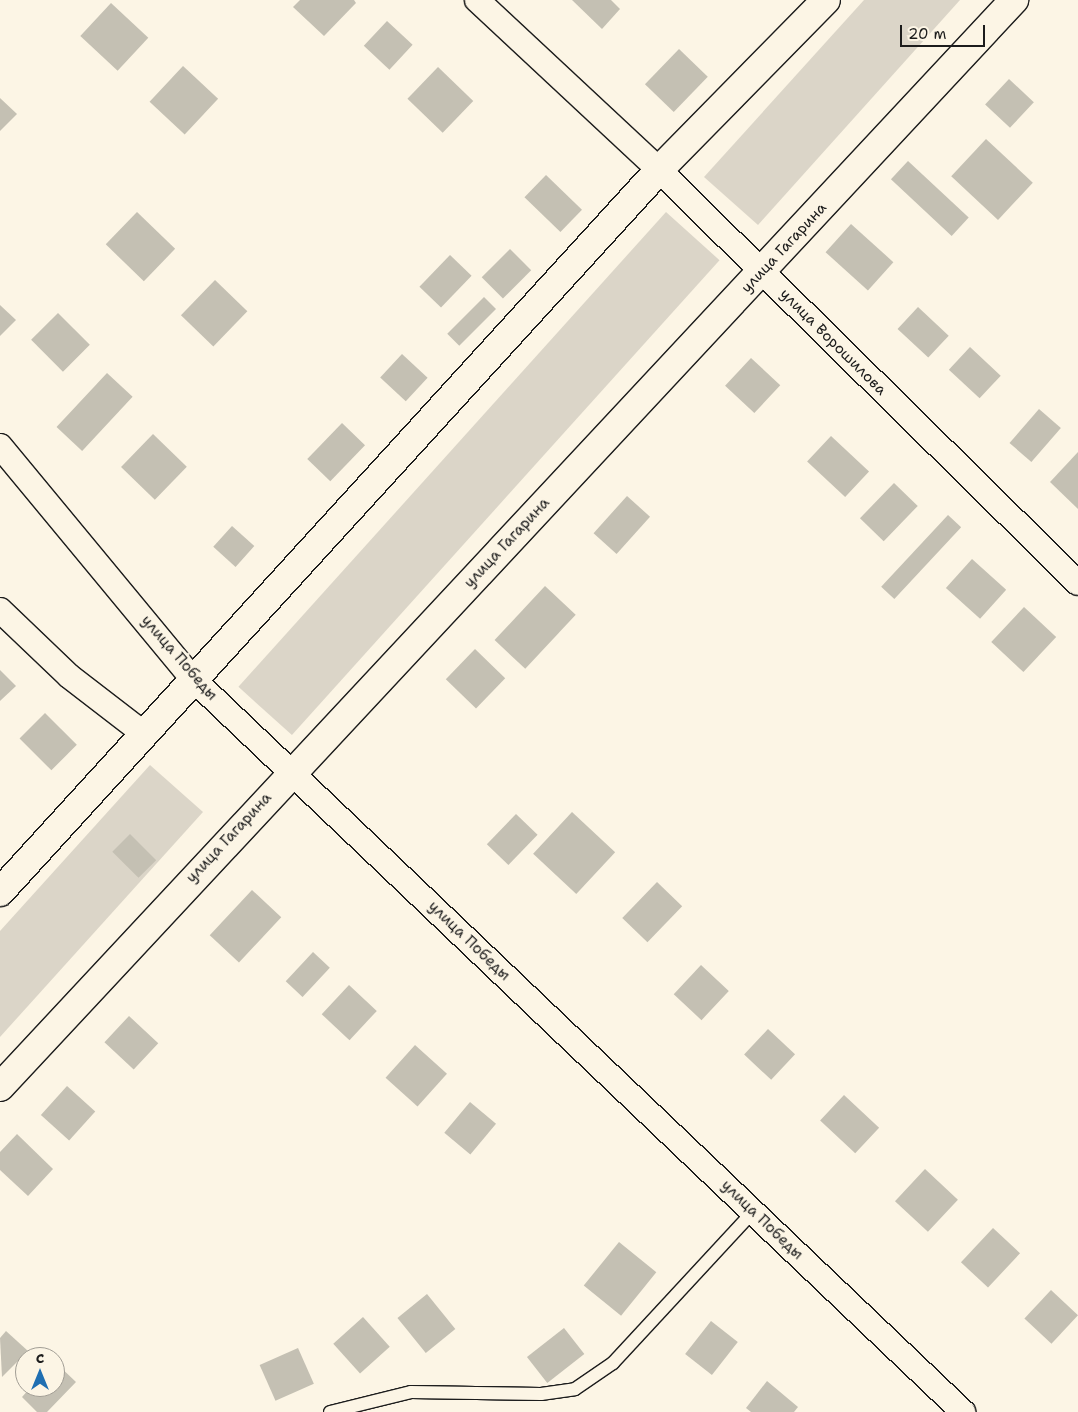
<!DOCTYPE html>
<meta charset="utf-8">
<style>
body{margin:0}
#map{position:relative;width:1078px;height:1412px;overflow:hidden;background:#fcf5e5;font-family:"Shantell Sans",sans-serif}
div>[style]{position:absolute}
.green>*{inset:0;background:#dbd5c8;transform-origin:0 0}
.building>*{inset:0;background:#c4c0b3;transform-origin:0 0}
.roads{filter:drop-shadow(1px 0 #1c1c1c) drop-shadow(-1px 0 #1c1c1c) drop-shadow(0 1px #1c1c1c) drop-shadow(0 -1px #1c1c1c)}
.lane>*{height:12px;margin:-6px;padding:0 6px;transform-origin:6px;border-radius:6px;background:#fcf5e5}
.street>*{height:24px;margin:-12px;padding:0 12px;transform-origin:12px;border-radius:12px;background:#fcf5e5}
.secondary>*{height:28px;margin:-14px;padding:0 14px;transform-origin:14px;border-radius:14px;background:#fcf5e5}
span{translate:-50% -50%;white-space:nowrap;text-align:center;line-height:1.15;-webkit-text-stroke:5px #fcf5e5;paint-order:stroke}
.street-label{font-size:15px;color:#1c1c1c}
.north{position:absolute;left:15px;top:1347px;width:50px;height:50px;box-sizing:border-box;background:#fcf5e5;border:1px solid #a29e95;border-radius:50%;rotate:0deg;font-size:14px;font-weight:700;line-height:20px;text-align:center;color:#1c1c1c}
.north::after{content:'';display:block;margin:auto;width:18px;height:22px;background:#1f6fb2;clip-path:polygon(50% 0,100% 100%,50% 72%,0 100%)}
.scale{position:absolute;left:900px;top:25px;width:85px;height:22px;box-sizing:border-box;border:2px solid #1c1c1c;border-top:0;padding-left:6px;font-size:15px;line-height:18px;white-space:nowrap;color:#1c1c1c;-webkit-text-stroke:4px #fcf5e5;paint-order:stroke}
</style>
<div id="map">
<div class="green">
<div style="clip-path:polygon(864px 0,960px 0,758px 225px,704px 177px)"></div>
<div style="left:666px;top:212px;width:72px;height:639px;rotate:42deg"></div>
<div style="clip-path:polygon(150px 765px,203px 812px,0 1037px,0 931px)"></div>
</div>
<div class="building">
<div style="clip-path:polygon(300px 0,354px 0,356px 3px,324px 36px,293px 7px)"></div>
<div style="clip-path:polygon(572px 0,611px 0,620px 9px,602px 29px)"></div>
<div style="left:111px;top:3px;width:51px;height:45px;rotate:43deg"></div>
<div style="left:387px;top:21px;width:35px;height:34px;rotate:43deg"></div>
<div style="left:679px;top:49px;width:40px;height:49px;rotate:44deg"></div>
<div style="left:183px;top:66px;width:48px;height:49px;rotate:43deg"></div>
<div style="left:438px;top:67px;width:49px;height:44px;rotate:44deg"></div>
<div style="left:1009px;top:79px;width:34px;height:35px;rotate:43deg"></div>
<div style="clip-path:polygon(0 98px,17px 114px,0 131px)"></div>
<div style="left:986px;top:139px;width:64px;height:51px;rotate:43deg"></div>
<div style="left:908px;top:161px;width:83px;height:25px;rotate:43deg"></div>
<div style="left:546px;top:175px;width:50px;height:31px;rotate:44deg"></div>
<div style="left:137px;top:212px;width:53px;height:45px;rotate:44deg"></div>
<div style="left:851px;top:224px;width:57px;height:38px;rotate:42deg"></div>
<div style="left:510px;top:249px;width:30px;height:40px;rotate:45deg"></div>
<div style="left:450px;top:255px;width:30px;height:44px;rotate:44deg"></div>
<div style="left:215px;top:280px;width:45px;height:49px;rotate:44deg"></div>
<div style="left:484px;top:297px;width:17px;height:52px;rotate:45deg"></div>
<div style="clip-path:polygon(0 305px,16px 320px,0 336px)"></div>
<div style="left:918px;top:307px;width:42px;height:30px;rotate:43deg"></div>
<div style="left:58px;top:313px;width:45px;height:38px;rotate:45deg"></div>
<div style="left:970px;top:347px;width:42px;height:31px;rotate:43deg"></div>
<div style="left:402px;top:354px;width:35px;height:32px;rotate:43deg"></div>
<div style="left:751px;top:358px;width:40px;height:38px;rotate:43deg"></div>
<div style="left:107px;top:373px;width:35px;height:74px;rotate:43deg"></div>
<div style="left:1039px;top:409px;width:29px;height:45px;rotate:41deg"></div>
<div style="left:342px;top:423px;width:32px;height:50px;rotate:44deg"></div>
<div style="left:153px;top:434px;width:47px;height:46px;rotate:44deg"></div>
<div style="left:831px;top:436px;width:52px;height:35px;rotate:43deg"></div>
<div style="clip-path:polygon(1078px 452px,1078px 509px,1050px 482px)"></div>
<div style="left:894px;top:483px;width:33px;height:49px;rotate:44deg"></div>
<div style="left:627px;top:496px;width:31px;height:50px;rotate:42deg"></div>
<div style="left:948px;top:515px;width:18px;height:98px;rotate:43deg"></div>
<div style="left:232px;top:526px;width:30px;height:28px;rotate:42deg"></div>
<div style="left:972px;top:559px;width:46px;height:39px;rotate:42deg"></div>
<div style="left:545px;top:586px;width:42px;height:74px;rotate:43deg"></div>
<div style="left:1024px;top:607px;width:44px;height:48px;rotate:43deg"></div>
<div style="left:475px;top:649px;width:42px;height:42px;rotate:44deg"></div>
<div style="clip-path:polygon(0 670px,16px 686px,0 701px)"></div>
<div style="left:45px;top:713px;width:45px;height:36px;rotate:45deg"></div>
<div style="left:572px;top:812px;width:59px;height:57px;rotate:43deg"></div>
<div style="left:516px;top:814px;width:30px;height:42px;rotate:44deg"></div>
<div style="left:130px;top:834px;width:37px;height:25px;rotate:45deg"></div>
<div style="left:657px;top:882px;width:35px;height:50px;rotate:44deg"></div>
<div style="left:252px;top:890px;width:40px;height:62px;rotate:43deg"></div>
<div style="left:313px;top:952px;width:23px;height:40px;rotate:43deg"></div>
<div style="left:701px;top:965px;width:38px;height:40px;rotate:43deg"></div>
<div style="left:349px;top:985px;width:38px;height:40px;rotate:43deg"></div>
<div style="left:129px;top:1016px;width:40px;height:36px;rotate:43deg"></div>
<div style="left:768px;top:1029px;width:37px;height:35px;rotate:43deg"></div>
<div style="left:415px;top:1045px;width:43px;height:44px;rotate:42deg"></div>
<div style="left:67px;top:1086px;width:38px;height:39px;rotate:42deg"></div>
<div style="left:844px;top:1095px;width:48px;height:35px;rotate:43deg"></div>
<div style="left:470px;top:1102px;width:34px;height:40px;rotate:40deg"></div>
<div style="clip-path:polygon(17px 1134px,53px 1169px,28px 1196px,0 1170px,0 1152px)"></div>
<div style="left:925px;top:1169px;width:45px;height:44px;rotate:43deg"></div>
<div style="left:993px;top:1228px;width:37px;height:47px;rotate:43deg"></div>
<div style="left:619px;top:1242px;width:48px;height:56px;rotate:39deg"></div>
<div style="left:1051px;top:1290px;width:37px;height:39px;rotate:43deg"></div>
<div style="left:427px;top:1294px;width:45px;height:38px;rotate:51deg"></div>
<div style="left:363px;top:1317px;width:40px;height:40px;rotate:48deg"></div>
<div style="left:711px;top:1321px;width:34px;height:42px;rotate:38deg"></div>
<div style="left:564px;top:1328px;width:33px;height:47px;rotate:52deg"></div>
<div style="clip-path:polygon(6px 1331px,28px 1351px,2px 1377px,0 1338px)"></div>
<div style="left:298px;top:1348px;width:39px;height:42px;rotate:66deg"></div>
<div style="clip-path:polygon(55px 1362px,76px 1382px,47px 1412px,37px 1412px,22px 1397px,31px 1387px,55px 1387px)"></div>
<div style="clip-path:polygon(767px 1381px,798px 1407px,794px 1412px,751px 1412px,746px 1408px)"></div>
</div>
<div class="roads">
<div class="lane">
<div style="left:330px;top:1412px;width:83px;rotate:-13.9deg"></div>
<div style="left:411px;top:1392px;width:130px;rotate:0.9deg"></div>
<div style="left:541px;top:1394px;width:34px;rotate:-8deg"></div>
<div style="left:575px;top:1389px;width:46px;rotate:-34.4deg"></div>
<div style="left:613px;top:1363px;width:206px;rotate:-47.2deg"></div>
</div>
<div class="street">
<div style="left:477px;top:0;width:249px;rotate:43deg"></div>
<div style="left:659px;top:170px;width:588px;rotate:44.59deg"></div>
<div style="left:0;top:446px;width:301px;rotate:50.4deg"></div>
<div style="left:192px;top:678px;width:1065px;rotate:43.59deg"></div>
<div style="left:0;top:610px;width:95px;rotate:43.7deg"></div>
<div style="left:69px;top:676px;width:93px;rotate:37.6deg"></div>
</div>
<div class="secondary">
<div style="left:0;top:892px;width:978px;rotate:-47.61deg"></div>
<div style="left:659px;top:170px;width:238px;rotate:-45.5deg"></div>
<div style="left:0;top:1087px;width:1487px;rotate:-46.99deg"></div>
</div>
</div>
<div class="street-label">
<span style="left:784px;top:248px;rotate:-47deg">улица Гагарина</span>
<span style="left:833px;top:342px;rotate:45deg">улица Ворошилова</span>
<span style="left:507px;top:543px;rotate:-47deg">улица Гагарина</span>
<span style="left:179px;top:658px;rotate:49deg">улица Победы</span>
<span style="left:229px;top:838px;rotate:-47deg">улица Гагарина</span>
<span style="left:469px;top:941px;rotate:44deg">улица Победы</span>
<span style="left:762px;top:1220px;rotate:44deg">улица Победы</span>
</div>
<div class="north">С</div>
<div class="scale">20 m</div>
</div>
